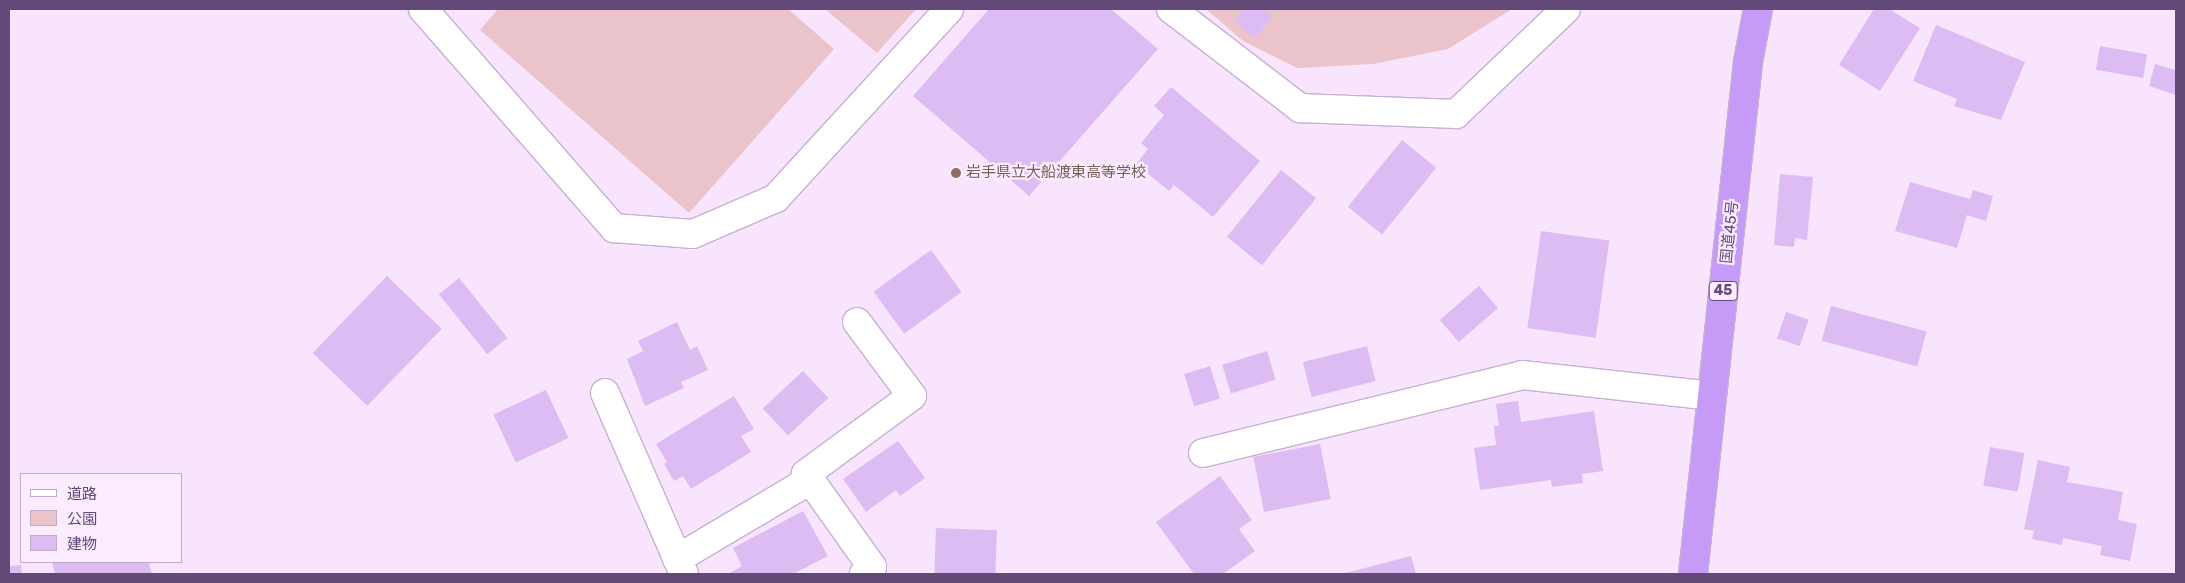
<!DOCTYPE html>
<meta charset="utf-8">
<style>
body{margin:0}
#map{position:relative;width:2185px;height:583px;overflow:hidden;background:#f8e5fd;font-family:Rubik,"Noto Sans JP",sans-serif}
div>[style]{position:absolute}
.green>*{inset:0;background:#ebc3cb}
.building>*{inset:0;background:#ddbcf3;transform-origin:0 0}
.roads{filter:drop-shadow(1px 0 #c7b0d4) drop-shadow(-1px 0 #c7b0d4) drop-shadow(0 1px #c7b0d4) drop-shadow(0 -1px #c7b0d4)}
.minor>*{height:28px;margin:-14px;padding:0 14px;transform-origin:14px;border-radius:14px;background:#fff}
.highway>*{height:28px;margin:-14px;padding:0 14px;transform-origin:14px;border-radius:14px;background:#c69bf8}
.dots>*{width:14px;height:14px;translate:-50% -50%;box-sizing:border-box;border:2px solid #fbecff;border-radius:50%}
span{translate:-50% -50%;white-space:nowrap;text-align:center;line-height:1.15;-webkit-text-stroke:4.5px #fbecff;paint-order:stroke}
.shield-label span{padding:1px 4px;background:#fbecff;border:1px solid;border-radius:4px;-webkit-text-stroke-width:0}
.shield-label{font-size:14px;color:#624977;font-weight:700}
.education-label{font-size:15px;color:#785e54}
.left{translate:0 -50%;text-align:left}
.street-label{font-size:15px;color:#624977}
.frame{position:absolute;inset:0;border:10px solid #624977;pointer-events:none}
.legend{position:absolute;left:20px;top:473px;width:162px;height:90px;box-sizing:border-box;background:#fbecff;border:1px solid #beabc9;margin:0;padding:6px 9px;list-style:none;font-size:15px;color:#624977}
.legend li{display:flex;align-items:center;gap:10px;height:25px}
.legend b{width:25px;border:1px solid #beabc9}
</style>
<div id="map">
<div class="green">
<div style="clip-path:polygon(498px 9px,788px 9px,834px 49px,689px 213px,480px 30px)"></div>
<div style="clip-path:polygon(825px 9px,916px 9px,877px 53px)"></div>
<div style="clip-path:polygon(1206px 9px,1512px 9px,1448px 49px,1373px 64px,1297px 68px,1243px 41px)"></div>
</div>
<div class="building">
<div style="clip-path:polygon(989px 9px,1111px 9px,1158px 49px,1029px 196px,913px 96px)"></div>
<div style="clip-path:polygon(1244px 9px,1264px 9px,1273px 17px,1254px 38px,1234px 20px)"></div>
<div style="clip-path:polygon(1874px 9px,1889px 9px,1920px 28px,1880px 91px,1839px 65px)"></div>
<div style="clip-path:polygon(1936px 25px,2025px 62px,2001px 120px,1954px 106px,1957px 99px,1913px 81px)"></div>
<div style="left:2100px;top:46px;width:48px;height:24px;rotate:10deg"></div>
<div style="clip-path:polygon(2155px 64px,2176px 70px,2176px 95px,2149px 86px)"></div>
<div style="clip-path:polygon(1171px 87px,1260px 161px,1213px 217px,1174px 185px,1169px 191px,1136px 164px,1148px 149px,1141px 143px,1164px 115px,1154px 106px)"></div>
<div style="left:1402px;top:140px;width:44px;height:86px;rotate:39deg"></div>
<div style="left:1281px;top:170px;width:45px;height:86px;rotate:39deg"></div>
<div style="clip-path:polygon(1780px 174px,1813px 177px,1807px 240px,1795px 238px,1794px 247px,1774px 245px)"></div>
<div style="clip-path:polygon(1910px 182px,1970px 199px,1973px 190px,1993px 196px,1986px 221px,1967px 215px,1957px 248px,1895px 231px)"></div>
<div style="left:1541px;top:231px;width:69px;height:98px;rotate:8deg"></div>
<div style="left:931px;top:250px;width:52px;height:71px;rotate:54deg"></div>
<div style="left:387px;top:276px;width:76px;height:107px;rotate:44deg"></div>
<div style="left:459px;top:278px;width:77px;height:26px;rotate:51deg"></div>
<div style="left:1479px;top:286px;width:29px;height:52px;rotate:49deg"></div>
<div style="left:1831px;top:306px;width:99px;height:36px;rotate:15deg"></div>
<div style="left:1786px;top:312px;width:24px;height:28px;rotate:19deg"></div>
<div style="clip-path:polygon(677px 322px,690px 350px,697px 346px,708px 370px,681px 382px,684px 388px,645px 406px,627px 359px,643px 351px,638px 341px)"></div>
<div style="left:1367px;top:346px;width:36px;height:66px;rotate:76deg"></div>
<div style="left:1267px;top:351px;width:30px;height:47px;rotate:73deg"></div>
<div style="left:1210px;top:366px;width:34px;height:27px;rotate:73deg"></div>
<div style="left:803px;top:371px;width:37px;height:55px;rotate:47deg"></div>
<div style="left:546px;top:390px;width:53px;height:58px;rotate:65deg"></div>
<div style="clip-path:polygon(734px 396px,754px 429px,741px 436px,751px 452px,691px 489px,683px 476px,674px 481px,664px 464px,667px 462px,656px 444px)"></div>
<div style="clip-path:polygon(1518px 401px,1521px 422px,1594px 411px,1603px 471px,1582px 474px,1583px 483px,1552px 487px,1551px 480px,1480px 490px,1474px 448px,1496px 445px,1494px 426px,1499px 426px,1496px 404px)"></div>
<div style="clip-path:polygon(898px 441px,925px 478px,900px 496px,896px 490px,866px 512px,843px 479px)"></div>
<div style="left:1320px;top:444px;width:56px;height:68px;rotate:79deg"></div>
<div style="left:1990px;top:447px;width:35px;height:39px;rotate:10deg"></div>
<div style="clip-path:polygon(2038px 460px,2070px 467px,2067px 482px,2123px 492px,2118px 520px,2137px 524px,2130px 561px,2100px 555px,2102px 546px,2063px 538px,2062px 545px,2032px 539px,2034px 531px,2024px 529px)"></div>
<div style="clip-path:polygon(1220px 476px,1252px 520px,1239px 529px,1255px 551px,1223px 574px,1194px 574px,1156px 522px)"></div>
<div style="clip-path:polygon(803px 511px,828px 556px,793px 574px,728px 574px,742px 566px,733px 548px)"></div>
<div style="left:936px;top:528px;width:61px;height:46px;rotate:2deg"></div>
<div style="clip-path:polygon(1411px 556px,1416px 574px,1342px 574px)"></div>
<div style="clip-path:polygon(52px 562px,154px 562px,149px 564px,152px 574px,55px 574px)"></div>
<div style="clip-path:polygon(21px 565px,22px 574px,9px 574px,9px 566px)"></div>
</div>
<div class="roads">
<div class="minor">
<div style="left:423px;top:9px;width:291px;rotate:48.9deg"></div>
<div style="left:614px;top:228px;width:79px;rotate:4.3deg"></div>
<div style="left:693px;top:234px;width:90px;rotate:-23.4deg"></div>
<div style="left:776px;top:198px;width:256px;rotate:-47.5deg"></div>
<div style="left:1171px;top:9px;width:163px;rotate:37.5deg"></div>
<div style="left:1300px;top:108px;width:156px;rotate:2.2deg"></div>
<div style="left:1456px;top:114px;width:152px;rotate:-43.7deg"></div>
<div style="left:857px;top:322px;width:92px;rotate:53.4deg"></div>
<div style="left:912px;top:396px;width:132px;rotate:143.7deg"></div>
<div style="left:806px;top:474px;width:114px;rotate:54.6deg"></div>
<div style="left:872px;top:567px;width:11px;rotate:139deg"></div>
<div style="left:605px;top:393px;width:197px;rotate:66.4deg"></div>
<div style="left:1203px;top:453px;width:328px;rotate:-13.7deg"></div>
<div style="left:1522px;top:375px;width:191px;rotate:6.3deg"></div>
<div style="left:677px;top:559px;width:155px;rotate:-30.7deg"></div>
</div>
<div class="highway">
<div style="left:1693px;top:574px;width:515px;rotate:-83.87deg"></div>
<div style="left:1748px;top:62px;width:54px;rotate:-79.3deg"></div>
</div>
</div>
<div class="dots">
<div style="left:956px;top:173px;background:#8d6e63"></div>
</div>
<div class="shield-label">
<span style="left:1723px;top:291px">45</span>
</div>
<div class="education-label">
<span class="left" style="left:966px;top:173px">岩手県立大船渡東高等学校</span>
</div>
<div class="street-label">
<span style="left:1730px;top:232px;rotate:-84deg">国道45号</span>
</div>
<div class="frame"></div>
<ul class="legend">
<li><b style="height:6px;background:#fff"></b>道路</li>
<li><b style="height:14px;background:#ebc3cb"></b>公園</li>
<li><b style="height:14px;background:#ddbcf3"></b>建物</li>
</ul>
</div>
